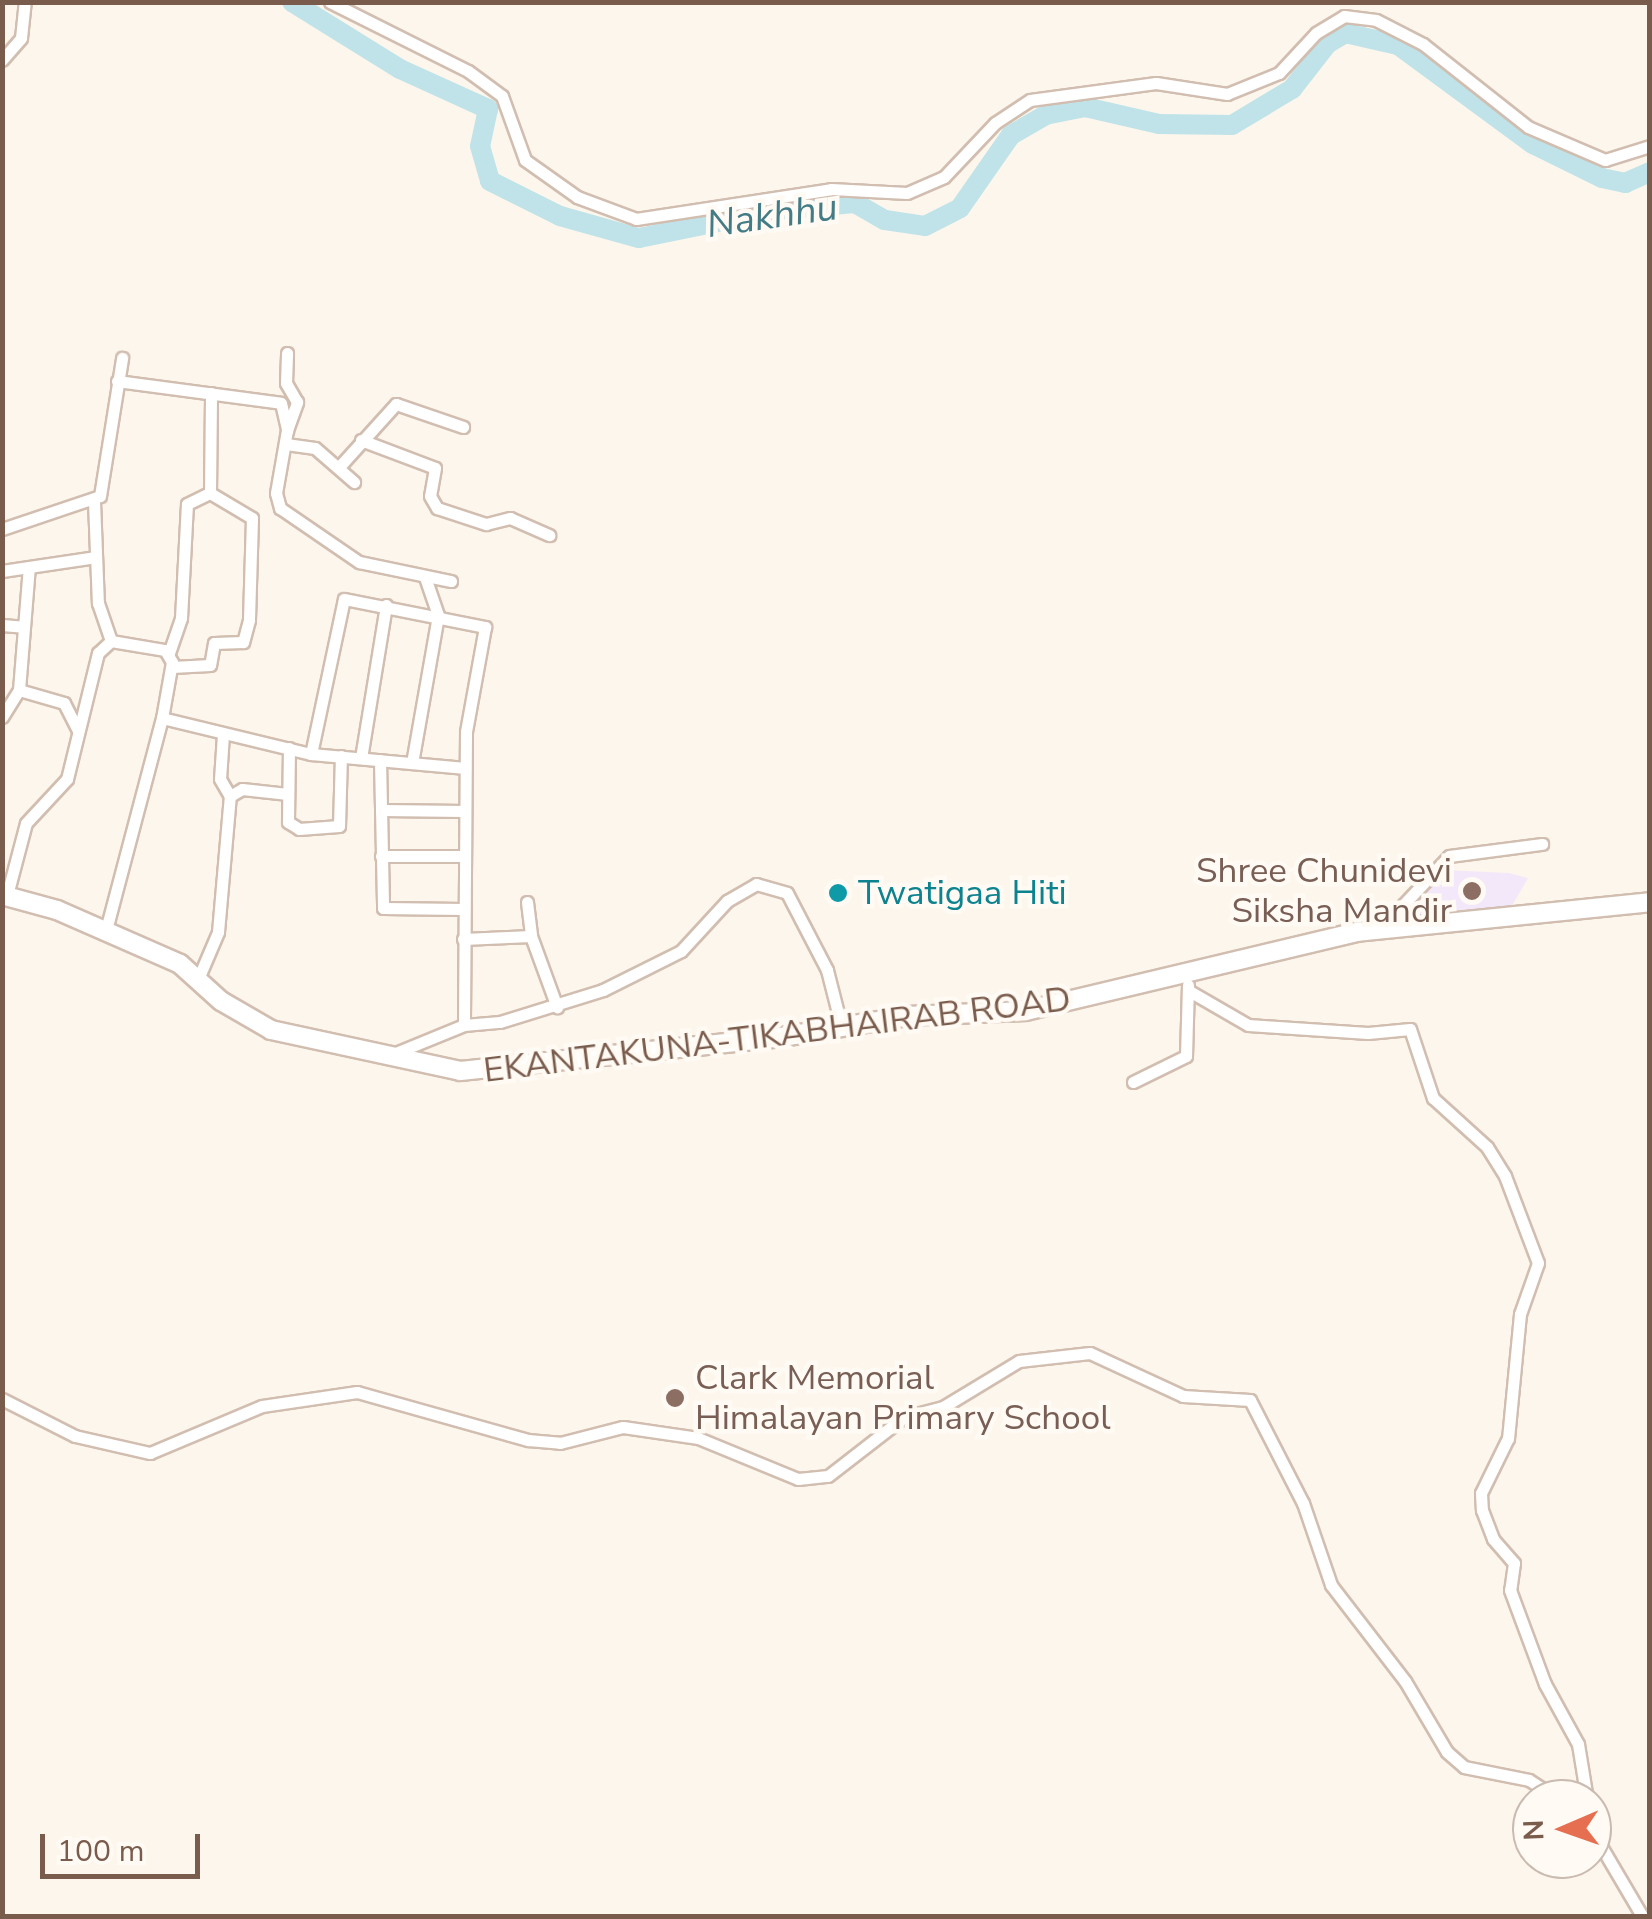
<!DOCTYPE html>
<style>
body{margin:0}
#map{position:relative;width:1652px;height:1919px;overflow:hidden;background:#fdf6ec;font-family:"Nunito Sans",sans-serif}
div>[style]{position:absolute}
.education>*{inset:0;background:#f3e8fa}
.river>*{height:20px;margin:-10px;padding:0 10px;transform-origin:10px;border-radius:10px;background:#bfe3e8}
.roads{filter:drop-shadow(2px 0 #d1beb0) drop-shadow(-2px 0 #d1beb0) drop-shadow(0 2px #d1beb0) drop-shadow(0 -2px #d1beb0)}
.minor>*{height:11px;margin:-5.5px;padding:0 5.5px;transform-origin:5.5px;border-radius:5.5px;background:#fff}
.secondary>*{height:18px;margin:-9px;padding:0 9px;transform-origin:9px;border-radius:9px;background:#fff}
.dots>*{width:28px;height:28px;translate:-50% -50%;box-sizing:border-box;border:5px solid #fffaf3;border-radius:50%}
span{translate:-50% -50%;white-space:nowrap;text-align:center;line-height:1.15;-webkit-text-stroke:9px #fffaf3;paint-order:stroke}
.education-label{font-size:35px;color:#785e54}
.right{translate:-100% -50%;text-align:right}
.left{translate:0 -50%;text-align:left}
.culture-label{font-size:35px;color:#0d838f}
.street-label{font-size:35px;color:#7a5c4d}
.water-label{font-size:38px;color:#437c86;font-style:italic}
.frame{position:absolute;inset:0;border:5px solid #7a5c4d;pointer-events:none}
.north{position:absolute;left:1512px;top:1779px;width:100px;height:100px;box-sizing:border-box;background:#fffaf3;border:2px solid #cabbb1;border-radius:50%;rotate:268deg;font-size:28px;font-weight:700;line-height:40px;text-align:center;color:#7a5c4d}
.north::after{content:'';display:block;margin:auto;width:35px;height:45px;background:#e76f51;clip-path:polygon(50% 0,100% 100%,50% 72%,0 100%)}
.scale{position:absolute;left:40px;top:1834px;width:160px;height:45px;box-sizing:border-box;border:5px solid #7a5c4d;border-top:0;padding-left:12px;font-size:30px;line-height:35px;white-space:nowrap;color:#7a5c4d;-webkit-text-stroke:8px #fffaf3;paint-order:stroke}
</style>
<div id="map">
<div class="education">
<div style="clip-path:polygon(1444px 870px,1509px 873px,1528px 878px,1506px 916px,1427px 923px,1401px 918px)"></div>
</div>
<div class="river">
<div style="left:292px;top:2px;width:127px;rotate:31.8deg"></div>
<div style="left:400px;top:69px;width:97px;rotate:24.4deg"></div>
<div style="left:488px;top:109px;width:38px;rotate:102deg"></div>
<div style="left:480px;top:146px;width:36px;rotate:74deg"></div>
<div style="left:490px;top:181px;width:78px;rotate:26.6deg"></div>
<div style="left:560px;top:216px;width:82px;rotate:15.6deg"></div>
<div style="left:639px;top:238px;width:141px;rotate:-11.5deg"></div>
<div style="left:777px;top:210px;width:78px;rotate:-5.1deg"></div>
<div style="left:855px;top:203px;width:34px;rotate:30deg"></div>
<div style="left:885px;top:220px;width:40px;rotate:8.5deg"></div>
<div style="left:925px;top:226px;width:39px;rotate:-27deg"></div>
<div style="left:960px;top:208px;width:89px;rotate:-55.1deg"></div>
<div style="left:1011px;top:135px;width:39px;rotate:-30deg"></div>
<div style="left:1045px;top:115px;width:41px;rotate:-11.3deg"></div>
<div style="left:1085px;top:107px;width:76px;rotate:12.9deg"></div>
<div style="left:1159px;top:124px;width:73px;rotate:0.8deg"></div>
<div style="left:1232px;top:125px;width:70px;rotate:-31deg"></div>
<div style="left:1292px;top:89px;width:57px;rotate:-52.1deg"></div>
<div style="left:1327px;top:44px;width:21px;rotate:-31deg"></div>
<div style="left:1345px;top:33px;width:54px;rotate:12.8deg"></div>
<div style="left:1398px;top:45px;width:167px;rotate:36.3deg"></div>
<div style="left:1533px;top:144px;width:77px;rotate:26.2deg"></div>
<div style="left:1602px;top:178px;width:24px;rotate:12deg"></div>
<div style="left:1625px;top:183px;width:27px;rotate:-24deg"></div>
</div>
<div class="roads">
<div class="minor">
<div style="left:330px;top:2px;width:154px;rotate:26.6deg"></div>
<div style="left:468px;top:71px;width:42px;rotate:36.3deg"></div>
<div style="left:502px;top:96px;width:68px;rotate:70.2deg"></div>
<div style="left:525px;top:160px;width:64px;rotate:35.4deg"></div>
<div style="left:577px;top:197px;width:63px;rotate:20.4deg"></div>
<div style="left:636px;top:219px;width:197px;rotate:-8.7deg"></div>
<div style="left:831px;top:189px;width:76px;rotate:3deg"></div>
<div style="left:907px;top:193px;width:40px;rotate:-23.4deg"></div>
<div style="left:944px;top:177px;width:74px;rotate:-46.6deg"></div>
<div style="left:995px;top:123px;width:42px;rotate:-33.3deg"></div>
<div style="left:1030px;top:100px;width:127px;rotate:-7.7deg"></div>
<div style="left:1156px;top:83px;width:72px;rotate:8.8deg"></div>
<div style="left:1227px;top:94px;width:56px;rotate:-22deg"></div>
<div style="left:1279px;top:73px;width:54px;rotate:-47.2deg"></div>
<div style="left:1316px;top:33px;width:33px;rotate:-31deg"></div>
<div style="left:1344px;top:16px;width:32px;rotate:7deg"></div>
<div style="left:1376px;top:20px;width:53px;rotate:27.1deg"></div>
<div style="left:1423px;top:44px;width:134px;rotate:38.3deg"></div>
<div style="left:1528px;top:127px;width:84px;rotate:23.2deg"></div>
<div style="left:1605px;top:160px;width:47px;rotate:-17.3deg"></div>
<div style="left:2px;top:60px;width:29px;rotate:-49deg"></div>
<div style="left:21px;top:38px;width:36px;rotate:-84deg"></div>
<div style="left:117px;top:381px;width:165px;rotate:7.6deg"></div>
<div style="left:281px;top:403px;width:28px;rotate:77deg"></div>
<div style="left:287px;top:430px;width:64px;rotate:99.9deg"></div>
<div style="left:276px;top:493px;width:16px;rotate:75deg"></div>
<div style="left:280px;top:508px;width:96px;rotate:34.4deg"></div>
<div style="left:359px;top:562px;width:94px;rotate:11.7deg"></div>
<div style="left:287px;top:430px;width:30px;rotate:-70deg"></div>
<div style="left:297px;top:402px;width:22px;rotate:-120deg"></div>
<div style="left:286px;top:383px;width:30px;rotate:-88deg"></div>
<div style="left:361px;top:440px;width:79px;rotate:20.7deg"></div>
<div style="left:435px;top:468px;width:28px;rotate:100deg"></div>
<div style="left:430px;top:496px;width:14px;rotate:60deg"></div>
<div style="left:437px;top:508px;width:52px;rotate:18.1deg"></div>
<div style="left:486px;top:524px;width:25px;rotate:-14deg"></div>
<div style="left:510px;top:518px;width:43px;rotate:23.6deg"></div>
<div style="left:286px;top:444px;width:29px;rotate:8deg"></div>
<div style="left:315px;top:448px;width:52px;rotate:41.1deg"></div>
<div style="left:339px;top:467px;width:85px;rotate:-47.9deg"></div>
<div style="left:396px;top:404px;width:71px;rotate:18.9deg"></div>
<div style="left:210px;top:493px;width:100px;rotate:-89.4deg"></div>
<div style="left:94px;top:501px;width:102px;rotate:87.8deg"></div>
<div style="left:98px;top:603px;width:40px;rotate:71.1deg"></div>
<div style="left:2px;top:529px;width:103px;rotate:-18.6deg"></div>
<div style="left:100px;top:496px;width:140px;rotate:-80.9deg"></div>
<div style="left:2px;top:571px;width:95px;rotate:-8.5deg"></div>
<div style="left:2px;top:625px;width:21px;rotate:5deg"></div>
<div style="left:169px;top:653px;width:37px;rotate:-71deg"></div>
<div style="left:181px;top:618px;width:114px;rotate:-87deg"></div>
<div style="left:187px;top:504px;width:25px;rotate:-26deg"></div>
<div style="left:210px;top:493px;width:49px;rotate:30.8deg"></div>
<div style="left:252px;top:518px;width:102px;rotate:91.7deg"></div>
<div style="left:249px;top:620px;width:23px;rotate:105deg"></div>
<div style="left:243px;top:642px;width:29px;rotate:178deg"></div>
<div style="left:214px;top:643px;width:22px;rotate:100deg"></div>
<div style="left:210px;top:665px;width:38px;rotate:177deg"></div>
<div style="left:19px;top:690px;width:47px;rotate:16.1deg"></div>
<div style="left:64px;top:703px;width:30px;rotate:63deg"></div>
<div style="left:2px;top:717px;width:32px;rotate:-58deg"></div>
<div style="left:19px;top:690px;width:123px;rotate:-85.4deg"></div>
<div style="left:162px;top:718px;width:153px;rotate:13.6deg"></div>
<div style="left:311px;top:754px;width:155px;rotate:5.2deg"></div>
<div style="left:223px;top:734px;width:45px;rotate:93.8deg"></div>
<div style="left:220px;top:779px;width:20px;rotate:60deg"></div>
<div style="left:289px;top:748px;width:74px;rotate:90.8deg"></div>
<div style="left:288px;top:822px;width:13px;rotate:32deg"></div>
<div style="left:299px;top:829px;width:40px;rotate:-4.3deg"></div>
<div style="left:339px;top:826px;width:70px;rotate:-88.4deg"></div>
<div style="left:311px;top:754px;width:158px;rotate:-78deg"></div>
<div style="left:344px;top:599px;width:144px;rotate:11.2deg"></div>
<div style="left:485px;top:627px;width:107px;rotate:100.3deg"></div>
<div style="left:466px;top:732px;width:293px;rotate:90.4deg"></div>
<div style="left:361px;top:758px;width:155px;rotate:-80.7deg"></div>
<div style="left:380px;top:760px;width:148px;rotate:88.8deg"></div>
<div style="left:383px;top:908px;width:80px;rotate:0.7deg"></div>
<div style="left:412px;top:763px;width:150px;rotate:-80deg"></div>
<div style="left:438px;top:615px;width:40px;rotate:-108.9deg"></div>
<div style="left:381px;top:810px;width:83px;rotate:0.7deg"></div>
<div style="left:381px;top:856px;width:83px"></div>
<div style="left:7px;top:895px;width:74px;rotate:-75.2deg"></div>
<div style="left:26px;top:823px;width:60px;rotate:-47deg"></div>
<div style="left:67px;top:779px;width:130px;rotate:-76.2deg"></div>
<div style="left:98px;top:653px;width:18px;rotate:-43deg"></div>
<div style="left:111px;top:641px;width:55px;rotate:9.5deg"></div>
<div style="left:165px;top:650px;width:14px;rotate:60deg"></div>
<div style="left:172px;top:662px;width:57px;rotate:100.1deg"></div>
<div style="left:162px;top:718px;width:219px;rotate:104.8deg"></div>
<div style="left:527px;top:902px;width:34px;rotate:83deg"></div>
<div style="left:531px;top:936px;width:76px;rotate:69.9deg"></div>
<div style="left:1397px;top:926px;width:22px;rotate:-74deg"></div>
<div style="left:1403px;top:905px;width:67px;rotate:-46.8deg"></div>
<div style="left:1449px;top:856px;width:94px;rotate:-7.4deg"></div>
<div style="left:463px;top:939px;width:68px;rotate:-2.5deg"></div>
<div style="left:198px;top:979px;width:51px;rotate:-66.9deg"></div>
<div style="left:218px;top:932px;width:137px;rotate:-85deg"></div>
<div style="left:230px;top:796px;width:14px;rotate:-30deg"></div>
<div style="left:242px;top:789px;width:46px;rotate:6.2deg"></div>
<div style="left:1191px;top:992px;width:66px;rotate:30.1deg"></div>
<div style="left:1248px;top:1025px;width:120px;rotate:3.8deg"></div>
<div style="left:1368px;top:1033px;width:42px;rotate:-5.4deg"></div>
<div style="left:1410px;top:1029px;width:73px;rotate:71.6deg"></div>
<div style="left:1433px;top:1098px;width:73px;rotate:42.2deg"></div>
<div style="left:1487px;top:1147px;width:34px;rotate:58deg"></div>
<div style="left:1505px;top:1176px;width:93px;rotate:69.2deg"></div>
<div style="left:1538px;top:1263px;width:54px;rotate:109.4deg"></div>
<div style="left:1520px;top:1314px;width:125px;rotate:95.5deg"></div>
<div style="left:1508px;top:1438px;width:61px;rotate:116.1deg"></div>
<div style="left:1481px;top:1493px;width:17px;rotate:87deg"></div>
<div style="left:1482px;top:1510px;width:31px;rotate:69deg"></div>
<div style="left:1493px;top:1539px;width:32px;rotate:49deg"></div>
<div style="left:1514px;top:1563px;width:27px;rotate:98deg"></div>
<div style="left:1510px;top:1590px;width:100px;rotate:69.6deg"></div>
<div style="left:1545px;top:1684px;width:68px;rotate:61.2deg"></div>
<div style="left:1578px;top:1744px;width:56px;rotate:80.7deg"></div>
<div style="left:393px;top:1054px;width:77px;rotate:-22.2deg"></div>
<div style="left:464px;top:1025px;width:36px;rotate:-5deg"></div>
<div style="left:500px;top:1022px;width:108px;rotate:-17.3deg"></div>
<div style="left:603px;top:990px;width:87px;rotate:-26.6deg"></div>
<div style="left:681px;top:951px;width:68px;rotate:-47.4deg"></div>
<div style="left:727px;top:901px;width:34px;rotate:-30deg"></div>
<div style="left:756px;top:884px;width:32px;rotate:16deg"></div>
<div style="left:787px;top:893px;width:87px;rotate:62.5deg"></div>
<div style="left:827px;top:970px;width:57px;rotate:75.7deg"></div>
<div style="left:1133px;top:1082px;width:59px;rotate:-26.1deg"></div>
<div style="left:1186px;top:1056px;width:71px;rotate:-88.4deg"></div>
<div style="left:2px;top:1399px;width:82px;rotate:26.9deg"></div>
<div style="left:75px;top:1436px;width:77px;rotate:12.8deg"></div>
<div style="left:150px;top:1453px;width:121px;rotate:-22.8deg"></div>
<div style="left:262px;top:1406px;width:96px;rotate:-8.4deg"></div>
<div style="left:357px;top:1392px;width:178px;rotate:15.7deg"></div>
<div style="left:528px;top:1440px;width:32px;rotate:5deg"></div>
<div style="left:560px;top:1443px;width:65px;rotate:-14.3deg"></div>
<div style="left:623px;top:1427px;width:76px;rotate:8.3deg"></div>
<div style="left:698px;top:1438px;width:108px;rotate:22.3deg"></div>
<div style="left:798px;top:1479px;width:30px;rotate:-6deg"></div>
<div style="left:828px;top:1476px;width:96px;rotate:-37.8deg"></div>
<div style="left:904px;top:1417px;width:40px;rotate:-14.4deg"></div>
<div style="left:943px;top:1407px;width:89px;rotate:-31.2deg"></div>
<div style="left:1019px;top:1361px;width:71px;rotate:-6.4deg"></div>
<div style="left:1090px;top:1353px;width:102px;rotate:24.8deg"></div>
<div style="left:1183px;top:1396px;width:67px;rotate:3.4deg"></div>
<div style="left:1250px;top:1400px;width:116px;rotate:62.8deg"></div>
<div style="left:1303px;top:1503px;width:87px;rotate:71.1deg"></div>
<div style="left:1331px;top:1585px;width:121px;rotate:52.4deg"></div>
<div style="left:1405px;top:1681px;width:82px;rotate:59.4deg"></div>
<div style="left:1447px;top:1752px;width:23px;rotate:41deg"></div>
<div style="left:1464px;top:1767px;width:66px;rotate:11.3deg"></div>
<div style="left:1529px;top:1780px;width:35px;rotate:33deg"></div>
<div style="left:1592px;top:1831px;width:99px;rotate:59.5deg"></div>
</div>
<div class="secondary">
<div style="left:2px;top:895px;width:57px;rotate:15.3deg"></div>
<div style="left:57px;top:910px;width:134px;rotate:23.7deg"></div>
<div style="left:180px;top:964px;width:55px;rotate:42.1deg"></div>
<div style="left:221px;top:1001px;width:58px;rotate:30.1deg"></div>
<div style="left:271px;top:1030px;width:193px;rotate:12.2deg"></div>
<div style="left:460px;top:1071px;width:318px;rotate:-6deg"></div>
<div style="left:776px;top:1038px;width:133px;rotate:-9.5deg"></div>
<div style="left:907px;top:1016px;width:119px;rotate:-2.4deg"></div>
<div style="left:1026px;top:1011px;width:340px;rotate:-13.4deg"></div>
<div style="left:1357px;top:932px;width:295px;rotate:-5.8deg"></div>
</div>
</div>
<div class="dots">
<div style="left:1472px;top:891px;background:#8d6e63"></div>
<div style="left:838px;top:893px;background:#0f9aa8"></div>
<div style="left:675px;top:1398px;background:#8d6e63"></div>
</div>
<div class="education-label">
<span class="right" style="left:1452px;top:891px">Shree Chunidevi<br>Siksha Mandir</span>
<span class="left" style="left:695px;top:1398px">Clark Memorial<br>Himalayan Primary School</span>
</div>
<div class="culture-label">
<span class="left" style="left:858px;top:893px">Twatigaa Hiti</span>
</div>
<div class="street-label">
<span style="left:777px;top:1035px;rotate:-7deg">EKANTAKUNA-TIKABHAIRAB ROAD</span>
</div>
<div class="water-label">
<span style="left:772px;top:216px;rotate:-8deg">Nakhhu</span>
</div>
<div class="frame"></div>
<div class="north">N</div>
<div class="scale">100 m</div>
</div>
